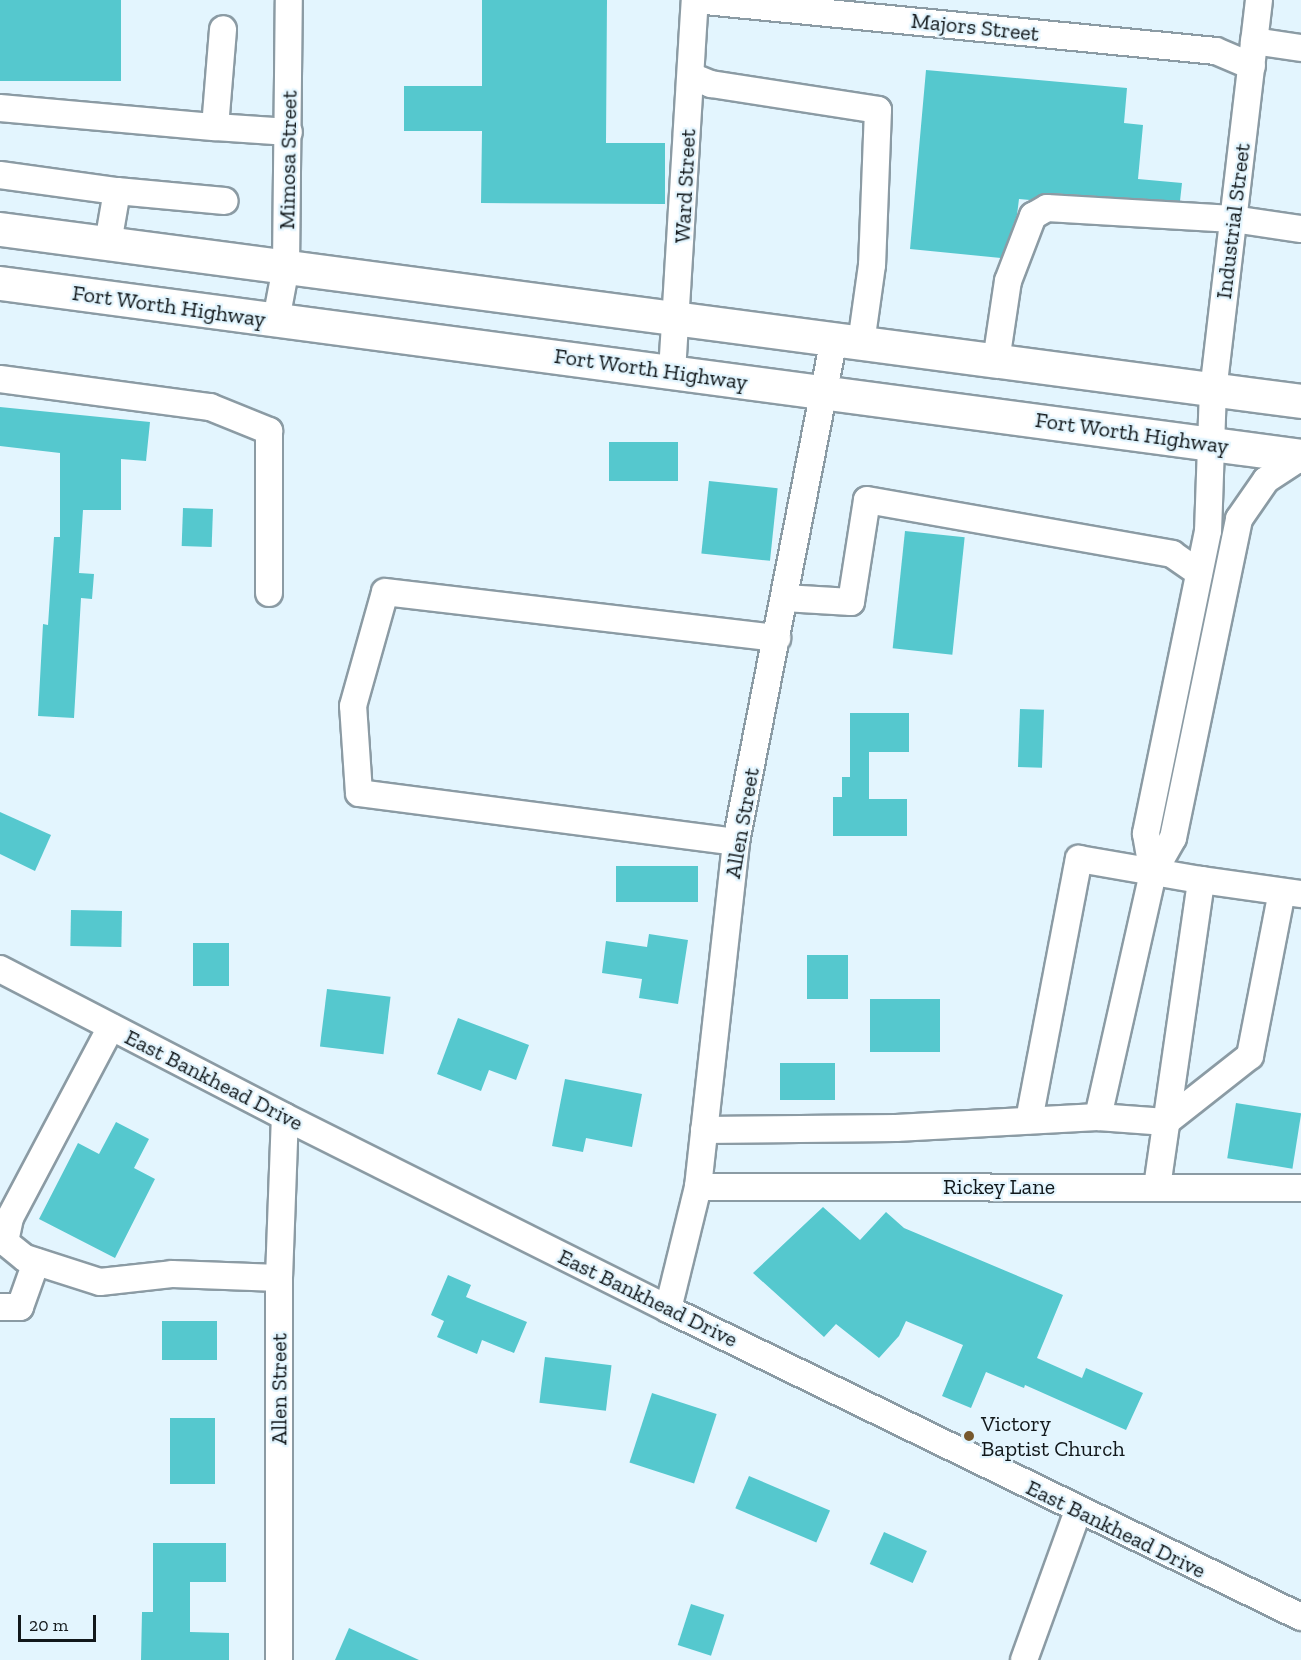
<!DOCTYPE html>
<style>
body{margin:0}
#map{position:relative;width:1301px;height:1660px;overflow:hidden;background:#e3f5fe;font-family:"Zilla Slab",serif}
div>[style]{position:absolute}
.building>*{inset:0;background:#55c8ce;transform-origin:0 0}
.roads{filter:drop-shadow(2px 0 #8b9ba4) drop-shadow(-2px 0 #8b9ba4) drop-shadow(0 2px #8b9ba4) drop-shadow(0 -2px #8b9ba4)}
.minor>*{height:26px;margin:-13px;padding:0 13px;transform-origin:13px;border-radius:13px;background:#fff}
.major>*{height:33px;margin:-16.5px;padding:0 16.5px;transform-origin:16.5px;border-radius:16.5px;background:#fff}
.dots>*{width:16px;height:16px;translate:-50% -50%;box-sizing:border-box;border:3px solid #e3f5fe;border-radius:50%}
span{translate:-50% -50%;white-space:nowrap;text-align:center;line-height:1.15;-webkit-text-stroke:4.5px #e3f5fe;paint-order:stroke}
.street-label{font-size:22px;color:#12181b}
.poi-label{font-size:22px;color:#12181b}
.left{translate:0 -50%;text-align:left}
.scale{position:absolute;left:18px;top:1615px;width:78px;height:27px;box-sizing:border-box;border:3px solid #12181b;border-top:0;padding-left:8px;font-size:18px;line-height:21px;white-space:nowrap;color:#12181b;-webkit-text-stroke:4px #e3f5fe;paint-order:stroke}
</style>
<div id="map">
<div class="building">
<div style="left:0;top:0;width:121px;height:81px"></div>
<div style="clip-path:polygon(482px 0,607px 0,606px 143px,665px 143px,665px 204px,481px 203px,482px 131px,404px 131px,404px 86px,482px 86px)"></div>
<div style="clip-path:polygon(926px 70px,1127px 88px,1124px 123px,1143px 125px,1138px 179px,1182px 183px,1180px 201px,1047px 193px,1030px 200px,1019px 199px,1017px 215px,1001px 258px,910px 249px)"></div>
<div style="clip-path:polygon(0 407px,150px 422px,146px 461px,121px 459px,121px 510px,83px 510px,79px 573px,94px 574px,92px 599px,81px 598px,74px 718px,38px 716px,43px 624px,48px 625px,54px 537px,60px 537px,60px 453px,0 446px)"></div>
<div style="left:609px;top:442px;width:69px;height:39px"></div>
<div style="left:709px;top:481px;width:69px;height:73px;rotate:6deg"></div>
<div style="left:183px;top:508px;width:30px;height:38px;rotate:2deg"></div>
<div style="left:905px;top:531px;width:60px;height:118px;rotate:6deg"></div>
<div style="left:1020px;top:709px;width:24px;height:58px;rotate:2deg"></div>
<div style="clip-path:polygon(850px 713px,909px 713px,909px 752px,869px 752px,869px 799px,907px 799px,907px 836px,833px 836px,833px 797px,842px 797px,842px 777px,850px 777px)"></div>
<div style="clip-path:polygon(0 812px,51px 835px,35px 871px,0 854px)"></div>
<div style="left:616px;top:866px;width:82px;height:36px"></div>
<div style="left:71px;top:910px;width:51px;height:36px;rotate:1deg"></div>
<div style="clip-path:polygon(649px 934px,688px 940px,678px 1004px,639px 998px,642px 979px,602px 973px,606px 941px,647px 947px)"></div>
<div style="left:193px;top:943px;width:36px;height:43px"></div>
<div style="left:807px;top:955px;width:41px;height:44px"></div>
<div style="left:327px;top:989px;width:64px;height:58px;rotate:7deg"></div>
<div style="left:870px;top:999px;width:70px;height:53px"></div>
<div style="clip-path:polygon(458px 1018px,529px 1045px,516px 1080px,489px 1070px,481px 1091px,437px 1074px)"></div>
<div style="left:780px;top:1063px;width:55px;height:37px"></div>
<div style="clip-path:polygon(565px 1079px,642px 1094px,632px 1147px,586px 1138px,583px 1152px,552px 1146px)"></div>
<div style="left:1236px;top:1103px;width:66px;height:56px;rotate:9deg"></div>
<div style="clip-path:polygon(116px 1122px,149px 1139px,134px 1168px,155px 1179px,115px 1258px,39px 1219px,78px 1143px,99px 1154px)"></div>
<div style="clip-path:polygon(823px 1207px,860px 1240px,886px 1212px,904px 1228px,1063px 1295px,1037px 1358px,1082px 1378px,1086px 1368px,1143px 1393px,1126px 1430px,1025px 1385px,1024px 1388px,986px 1372px,971px 1408px,942px 1396px,963px 1345px,906px 1321px,899px 1336px,879px 1358px,836px 1324px,824px 1337px,753px 1273px)"></div>
<div style="clip-path:polygon(448px 1275px,471px 1285px,466px 1297px,527px 1322px,514px 1353px,482px 1340px,477px 1354px,437px 1337px,444px 1321px,431px 1315px)"></div>
<div style="left:162px;top:1321px;width:55px;height:39px"></div>
<div style="left:545px;top:1357px;width:67px;height:46px;rotate:7deg"></div>
<div style="left:652px;top:1393px;width:68px;height:73px;rotate:18deg"></div>
<div style="left:170px;top:1418px;width:45px;height:66px"></div>
<div style="left:749px;top:1476px;width:88px;height:35px;rotate:23deg"></div>
<div style="left:884px;top:1532px;width:47px;height:35px;rotate:24deg"></div>
<div style="clip-path:polygon(153px 1543px,226px 1543px,226px 1582px,190px 1582px,190px 1632px,229px 1633px,229px 1660px,141px 1660px,142px 1612px,153px 1612px)"></div>
<div style="left:691px;top:1604px;width:35px;height:43px;rotate:18deg"></div>
<div style="clip-path:polygon(349px 1628px,419px 1660px,335px 1660px)"></div>
</div>
<div class="roads">
<div class="minor">
<div style="left:695px;top:0;width:523px;rotate:5.59deg"></div>
<div style="left:1216px;top:51px;width:39px;rotate:23deg"></div>
<div style="left:1259px;top:0;width:392px;rotate:96.7deg"></div>
<div style="left:1213px;top:389px;width:142px;rotate:92deg"></div>
<div style="left:1208px;top:531px;width:309px;rotate:101.6deg"></div>
<div style="left:1146px;top:834px;width:40px;rotate:80deg"></div>
<div style="left:1153px;top:873px;width:40px;rotate:-60.3deg"></div>
<div style="left:1173px;top:838px;width:326px;rotate:-78.3deg"></div>
<div style="left:1239px;top:519px;width:47px;rotate:-55.3deg"></div>
<div style="left:1266px;top:480px;width:42px;rotate:-33.3deg"></div>
<div style="left:1254px;top:41px;width:48px;rotate:8.5deg"></div>
<div style="left:691px;top:76px;width:22px;rotate:22deg"></div>
<div style="left:711px;top:84px;width:169px;rotate:8.8deg"></div>
<div style="left:878px;top:110px;width:155px;rotate:92.2deg"></div>
<div style="left:872px;top:265px;width:79px;rotate:98deg"></div>
<div style="left:0;top:108px;width:216px;rotate:5.1deg"></div>
<div style="left:215px;top:127px;width:98px;rotate:-85.3deg"></div>
<div style="left:215px;top:127px;width:74px;rotate:3.9deg"></div>
<div style="left:0;top:175px;width:118px;rotate:7.8deg"></div>
<div style="left:117px;top:191px;width:53px;rotate:99.8deg"></div>
<div style="left:117px;top:191px;width:108px;rotate:5.3deg"></div>
<div style="left:276px;top:320px;width:54px;rotate:-79.3deg"></div>
<div style="left:286px;top:267px;width:267px;rotate:-89.4deg"></div>
<div style="left:996px;top:361px;width:81px;rotate:-81.5deg"></div>
<div style="left:1008px;top:281px;width:70px;rotate:-69deg"></div>
<div style="left:1033px;top:216px;width:16px;rotate:-30deg"></div>
<div style="left:1047px;top:208px;width:186px;rotate:3.4deg"></div>
<div style="left:1233px;top:219px;width:69px;rotate:8.4deg"></div>
<div style="left:672px;top:372px;width:373px;rotate:-86.5deg"></div>
<div style="left:0;top:379px;width:212px;rotate:7.6deg"></div>
<div style="left:210px;top:407px;width:64px;rotate:22.1deg"></div>
<div style="left:269px;top:431px;width:162px;rotate:90deg"></div>
<div style="left:784px;top:598px;width:67px;rotate:3.4deg"></div>
<div style="left:851px;top:602px;width:103px;rotate:-81.1deg"></div>
<div style="left:867px;top:500px;width:310px;rotate:10deg"></div>
<div style="left:1172px;top:554px;width:33px;rotate:35deg"></div>
<div style="left:736px;top:842px;width:380px;rotate:-172.6deg"></div>
<div style="left:359px;top:793px;width:87px;rotate:-93.9deg"></div>
<div style="left:353px;top:706px;width:118px;rotate:-74.3deg"></div>
<div style="left:385px;top:592px;width:395px;rotate:6.7deg"></div>
<div style="left:0;top:969px;width:321px;rotate:27.4deg"></div>
<div style="left:285px;top:1117px;width:428px;rotate:26.6deg"></div>
<div style="left:668px;top:1309px;width:704px;rotate:25.95deg"></div>
<div style="left:111px;top:1027px;width:216px;rotate:117.9deg"></div>
<div style="left:10px;top:1218px;width:25px;rotate:102deg"></div>
<div style="left:5px;top:1242px;width:26px;rotate:39deg"></div>
<div style="left:25px;top:1258px;width:79px;rotate:17.7deg"></div>
<div style="left:100px;top:1282px;width:72px;rotate:-6.3deg"></div>
<div style="left:172px;top:1274px;width:107px;rotate:2.1deg"></div>
<div style="left:1098px;top:1117px;width:68px;rotate:4.2deg"></div>
<div style="left:1166px;top:1122px;width:107px;rotate:-38.2deg"></div>
<div style="left:1250px;top:1056px;width:167px;rotate:-79deg"></div>
<div style="left:1029px;top:1120px;width:266px;rotate:-79.2deg"></div>
<div style="left:1079px;top:859px;width:124px;rotate:9.8deg"></div>
<div style="left:704px;top:1130px;width:192px;rotate:-0.6deg"></div>
<div style="left:896px;top:1128px;width:202px;rotate:-3.1deg"></div>
<div style="left:1098px;top:1117px;width:250px;rotate:-77.3deg"></div>
<div style="left:698px;top:1187px;width:603px;rotate:0.1deg"></div>
<div style="left:1157px;top:1187px;width:310px;rotate:-81.8deg"></div>
<div style="left:1201px;top:880px;width:101px;rotate:8deg"></div>
<div style="left:0;top:1307px;width:20px"></div>
<div style="left:20px;top:1307px;width:48px;rotate:-70.4deg"></div>
<div style="left:668px;top:1309px;width:126px;rotate:-76.2deg"></div>
<div style="left:698px;top:1187px;width:347px;rotate:-83.7deg"></div>
<div style="left:736px;top:842px;width:512px;rotate:-78.98deg"></div>
<div style="left:279px;top:1660px;width:382px;rotate:-90deg"></div>
<div style="left:279px;top:1278px;width:161px;rotate:-87.9deg"></div>
<div style="left:1024px;top:1660px;width:158px;rotate:-70.1deg"></div>
</div>
<div class="major">
<div style="left:0;top:229px;width:1312px;rotate:7.53deg"></div>
<div style="left:0;top:283px;width:1312px;rotate:7.57deg"></div>
</div>
</div>
<div class="dots">
<div style="left:969px;top:1436px;background:#77582d"></div>
</div>
<div class="street-label">
<span style="left:975px;top:27px;rotate:6deg">Majors Street</span>
<span style="left:288px;top:160px;rotate:-89deg">Mimosa Street</span>
<span style="left:685px;top:186px;rotate:-87deg">Ward Street</span>
<span style="left:1233px;top:221px;rotate:-83deg">Industrial Street</span>
<span style="left:169px;top:306px;rotate:8deg">Fort Worth Highway</span>
<span style="left:651px;top:369px;rotate:8deg">Fort Worth Highway</span>
<span style="left:1132px;top:433px;rotate:8deg">Fort Worth Highway</span>
<span style="left:742px;top:823px;rotate:-80deg">Allen Street</span>
<span style="left:214px;top:1080px;rotate:27deg">East Bankhead Drive</span>
<span style="left:999px;top:1187px">Rickey Lane</span>
<span style="left:648px;top:1298px;rotate:26deg">East Bankhead Drive</span>
<span style="left:279px;top:1389px;rotate:-90deg">Allen Street</span>
<span style="left:1116px;top:1529px;rotate:26deg">East Bankhead Drive</span>
</div>
<div class="poi-label">
<span class="left" style="left:981px;top:1436px">Victory<br>Baptist Church</span>
</div>
<div class="scale">20 m</div>
</div>
